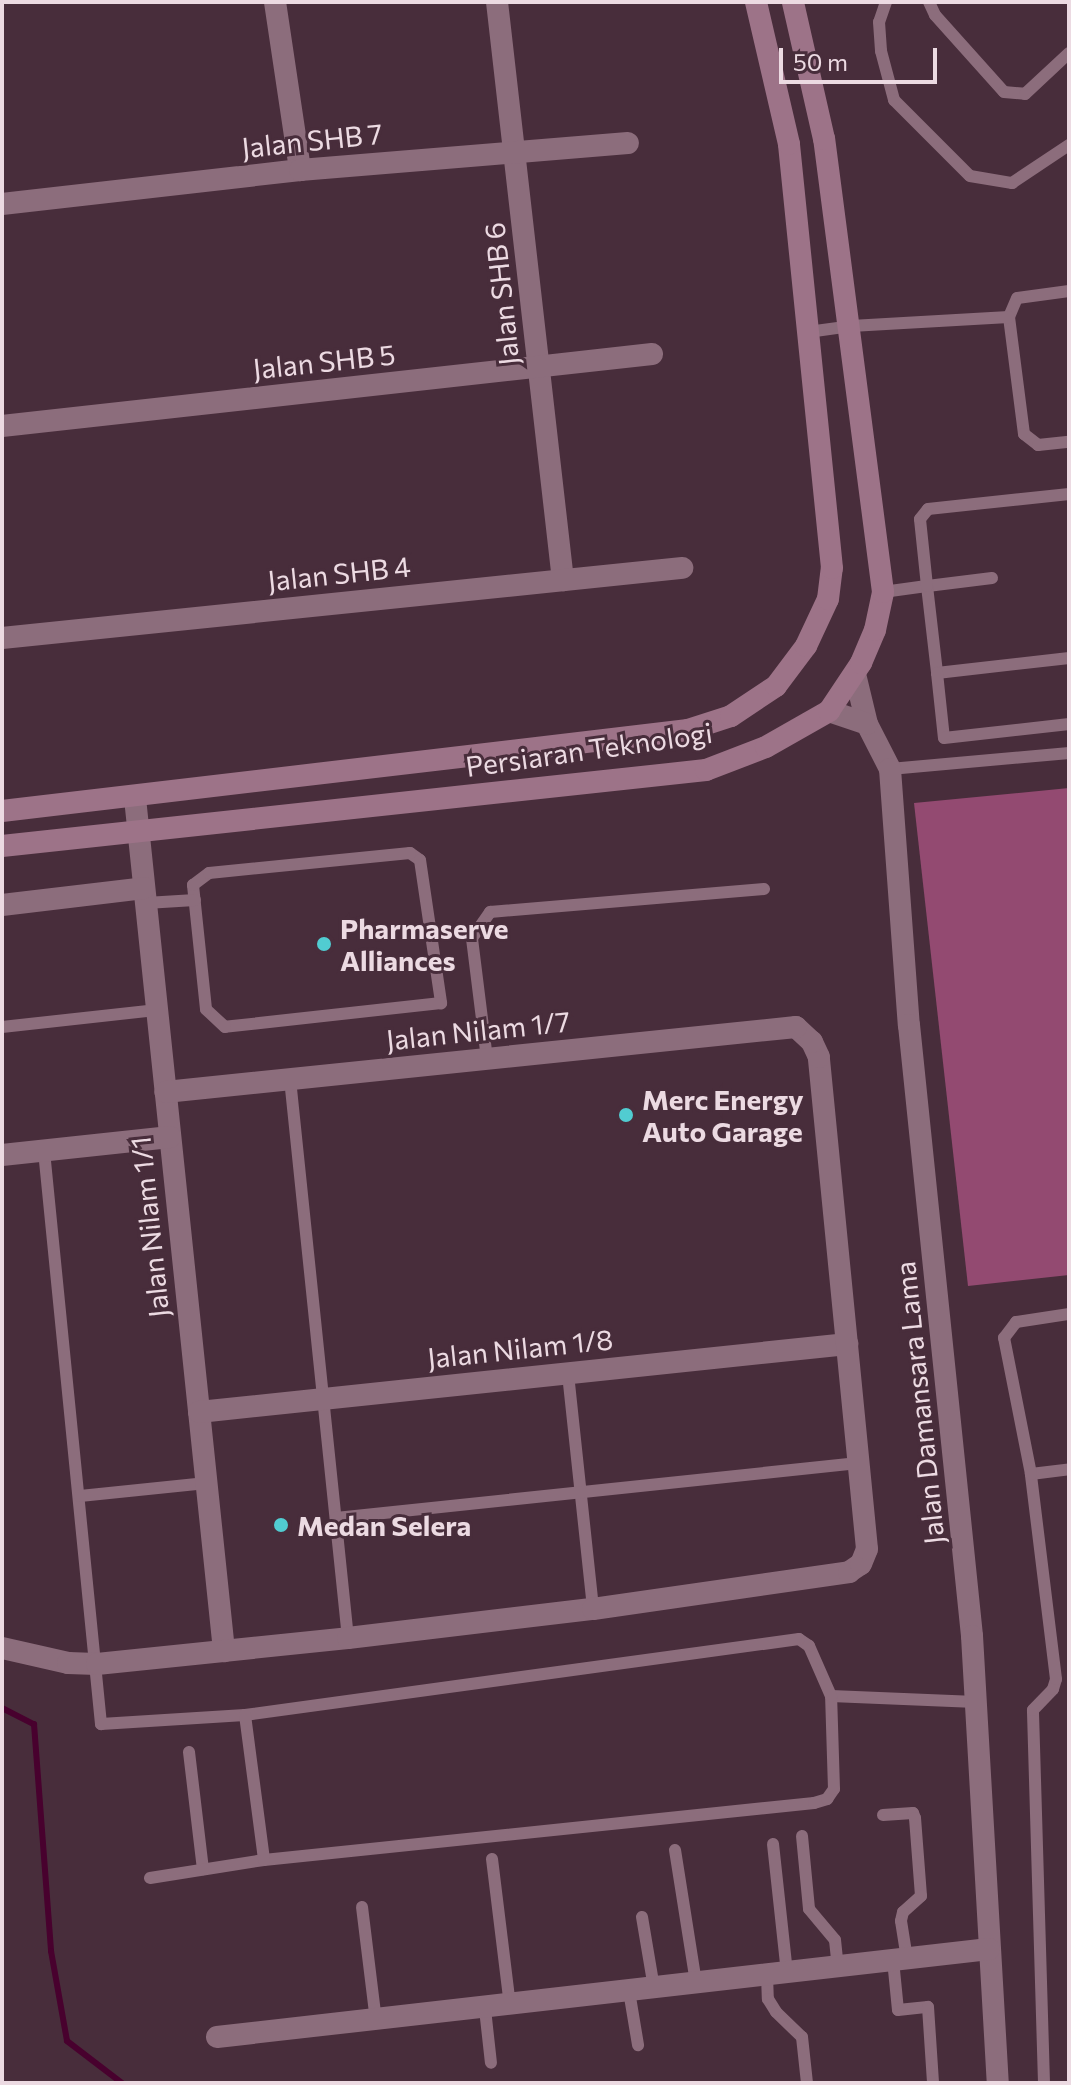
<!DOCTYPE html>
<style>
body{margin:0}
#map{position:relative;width:1071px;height:2085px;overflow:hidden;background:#482d3b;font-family:Commissioner,sans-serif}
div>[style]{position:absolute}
.forest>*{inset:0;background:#934a71}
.stream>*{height:6px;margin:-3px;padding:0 3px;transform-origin:3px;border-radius:3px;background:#48012e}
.service>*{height:12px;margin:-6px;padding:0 6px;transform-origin:6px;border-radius:6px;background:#8c6d7c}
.minor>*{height:22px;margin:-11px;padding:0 11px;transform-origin:11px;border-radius:11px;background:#8c6d7c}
.secondary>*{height:22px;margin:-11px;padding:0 11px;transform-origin:11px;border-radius:11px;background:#9d7388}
.dots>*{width:22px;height:22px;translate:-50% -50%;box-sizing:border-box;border:4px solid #482d3b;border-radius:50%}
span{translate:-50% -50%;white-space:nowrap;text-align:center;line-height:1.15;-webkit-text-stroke:6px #482d3b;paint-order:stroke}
.street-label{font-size:28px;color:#ecdae2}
.poi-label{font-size:28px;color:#ecdae2;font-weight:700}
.left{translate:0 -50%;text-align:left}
.frame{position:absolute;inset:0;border:4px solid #ecdae2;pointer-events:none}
.scale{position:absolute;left:779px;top:48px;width:158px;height:36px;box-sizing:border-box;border:4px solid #ecdae2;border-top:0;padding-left:10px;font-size:24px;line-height:28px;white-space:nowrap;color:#ecdae2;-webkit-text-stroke:6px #482d3b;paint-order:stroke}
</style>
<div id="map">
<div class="forest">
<div style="clip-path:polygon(1069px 788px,1069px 1275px,968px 1286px,914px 803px)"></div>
</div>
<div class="stream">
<div style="left:2px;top:1708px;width:36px;rotate:27deg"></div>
<div style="left:34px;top:1724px;width:228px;rotate:85.7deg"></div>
<div style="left:51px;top:1951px;width:91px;rotate:79.9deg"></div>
<div style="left:67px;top:2041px;width:69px;rotate:37.4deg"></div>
</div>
<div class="service">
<div style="left:886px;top:2px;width:21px;rotate:109deg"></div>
<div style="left:879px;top:22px;width:29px;rotate:86deg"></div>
<div style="left:881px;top:51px;width:51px;rotate:75.1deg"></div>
<div style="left:894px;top:100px;width:107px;rotate:45deg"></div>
<div style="left:970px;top:176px;width:43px;rotate:9.5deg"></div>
<div style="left:1012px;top:183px;width:69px;rotate:-33.7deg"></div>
<div style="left:929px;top:2px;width:14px;rotate:65deg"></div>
<div style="left:935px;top:15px;width:103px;rotate:48.1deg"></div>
<div style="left:1004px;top:92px;width:21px;rotate:5deg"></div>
<div style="left:1025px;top:94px;width:60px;rotate:-43deg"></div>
<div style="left:1069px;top:291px;width:52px;rotate:172.3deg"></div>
<div style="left:1017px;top:298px;width:21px;rotate:113deg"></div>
<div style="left:1009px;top:317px;width:118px;rotate:82.7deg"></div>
<div style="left:1024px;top:434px;width:18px;rotate:38deg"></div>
<div style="left:1038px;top:445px;width:31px;rotate:-6deg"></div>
<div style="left:808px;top:332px;width:43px;rotate:-7.9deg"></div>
<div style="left:851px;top:326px;width:158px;rotate:-3.3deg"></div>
<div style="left:992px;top:578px;width:65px;rotate:173deg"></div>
<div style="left:927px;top:586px;width:88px;rotate:83.4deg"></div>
<div style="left:937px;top:673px;width:133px;rotate:-6.5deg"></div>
<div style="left:883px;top:592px;width:44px;rotate:-7.8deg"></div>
<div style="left:927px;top:586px;width:67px;rotate:-96deg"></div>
<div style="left:920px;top:519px;width:13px;rotate:-51deg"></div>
<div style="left:928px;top:509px;width:142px;rotate:-6.1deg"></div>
<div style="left:937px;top:673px;width:65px;rotate:83.9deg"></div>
<div style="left:944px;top:738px;width:126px;rotate:-6.4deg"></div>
<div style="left:890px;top:769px;width:180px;rotate:-5.1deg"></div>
<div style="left:410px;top:853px;width:12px;rotate:35deg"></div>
<div style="left:420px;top:860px;width:145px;rotate:81.6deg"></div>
<div style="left:441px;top:1003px;width:217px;rotate:173.7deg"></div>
<div style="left:225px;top:1027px;width:26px;rotate:-137deg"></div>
<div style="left:206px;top:1009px;width:125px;rotate:-96deg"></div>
<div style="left:193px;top:885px;width:20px;rotate:-37deg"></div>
<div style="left:209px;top:873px;width:202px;rotate:-5.7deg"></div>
<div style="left:146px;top:903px;width:49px;rotate:-3.5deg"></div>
<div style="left:2px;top:1027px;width:156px;rotate:-6.3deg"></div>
<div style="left:487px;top:1059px;width:122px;rotate:-97.1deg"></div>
<div style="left:472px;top:938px;width:32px;rotate:-55deg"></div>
<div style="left:490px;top:912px;width:275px;rotate:-4.8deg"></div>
<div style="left:290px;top:1079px;width:562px;rotate:84.08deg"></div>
<div style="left:44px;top:1151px;width:576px;rotate:84.32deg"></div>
<div style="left:101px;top:1724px;width:144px;rotate:-3.6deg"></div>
<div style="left:568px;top:1374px;width:236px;rotate:83.9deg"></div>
<div style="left:1031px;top:1474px;width:38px;rotate:-7deg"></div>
<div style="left:80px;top:1496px;width:127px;rotate:-5.9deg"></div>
<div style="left:336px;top:1518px;width:525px;rotate:-6.01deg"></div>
<div style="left:831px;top:1696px;width:145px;rotate:2.4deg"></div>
<div style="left:189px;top:1752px;width:118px;rotate:83.2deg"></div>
<div style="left:883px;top:1815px;width:30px;rotate:-4deg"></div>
<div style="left:913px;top:1813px;width:5px;rotate:68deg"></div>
<div style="left:915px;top:1818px;width:78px;rotate:85.6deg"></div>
<div style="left:921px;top:1896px;width:24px;rotate:138deg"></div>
<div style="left:903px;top:1912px;width:9px;rotate:103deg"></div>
<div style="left:901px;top:1921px;width:37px;rotate:81deg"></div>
<div style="left:802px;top:1836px;width:73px;rotate:84.5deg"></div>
<div style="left:809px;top:1909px;width:40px;rotate:50deg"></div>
<div style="left:835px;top:1940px;width:27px;rotate:84deg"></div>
<div style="left:773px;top:1844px;width:130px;rotate:83.8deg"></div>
<div style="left:675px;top:1850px;width:134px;rotate:81deg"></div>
<div style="left:492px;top:1859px;width:147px;rotate:83deg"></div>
<div style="left:150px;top:1878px;width:115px;rotate:-9deg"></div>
<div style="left:264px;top:1860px;width:553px;rotate:-5.92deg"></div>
<div style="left:814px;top:1803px;width:14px;rotate:-17deg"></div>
<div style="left:827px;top:1799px;width:12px;rotate:-55deg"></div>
<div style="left:834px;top:1789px;width:93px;rotate:-91.8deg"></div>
<div style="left:831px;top:1696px;width:55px;rotate:-113.7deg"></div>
<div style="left:809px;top:1646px;width:12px;rotate:-145deg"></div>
<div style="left:799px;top:1639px;width:559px;rotate:172.19deg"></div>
<div style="left:245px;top:1715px;width:146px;rotate:82.5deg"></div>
<div style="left:362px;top:1907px;width:115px;rotate:83deg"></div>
<div style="left:642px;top:1917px;width:72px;rotate:80.4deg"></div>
<div style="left:893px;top:1960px;width:50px;rotate:84.3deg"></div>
<div style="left:898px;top:2010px;width:30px;rotate:-6deg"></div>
<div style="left:928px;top:2007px;width:76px;rotate:86.2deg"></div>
<div style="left:767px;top:1975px;width:24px;rotate:88deg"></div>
<div style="left:768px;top:1999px;width:15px;rotate:58deg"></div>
<div style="left:776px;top:2012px;width:36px;rotate:44deg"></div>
<div style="left:802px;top:2037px;width:46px;rotate:83.8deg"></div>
<div style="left:629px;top:1991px;width:55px;rotate:80.5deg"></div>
<div style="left:485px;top:2009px;width:54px;rotate:83.7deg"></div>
<div style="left:1044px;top:2083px;width:373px;rotate:-91.7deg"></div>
<div style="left:1033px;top:1710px;width:29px;rotate:-46deg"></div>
<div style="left:1053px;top:1689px;width:10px;rotate:-73deg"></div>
<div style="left:1056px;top:1679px;width:207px;rotate:-97deg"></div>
<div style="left:1031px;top:1474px;width:139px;rotate:-101.2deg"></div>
<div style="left:1004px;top:1338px;width:20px;rotate:-53deg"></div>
<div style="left:1016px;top:1322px;width:54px;rotate:-8.6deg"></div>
</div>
<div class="minor">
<div style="left:275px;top:2px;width:170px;rotate:81.5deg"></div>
<div style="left:497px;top:2px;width:582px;rotate:83.49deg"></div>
<div style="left:2px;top:204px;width:300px;rotate:-6.5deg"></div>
<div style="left:300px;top:170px;width:329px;rotate:-4.7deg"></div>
<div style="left:2px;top:426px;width:654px;rotate:-6.32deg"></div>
<div style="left:2px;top:638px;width:684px;rotate:-5.88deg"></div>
<div style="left:855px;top:674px;width:51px;rotate:76.5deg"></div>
<div style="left:867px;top:724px;width:51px;rotate:62.9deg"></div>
<div style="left:890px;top:769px;width:257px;rotate:85.8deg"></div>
<div style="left:909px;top:1025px;width:614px;rotate:84.11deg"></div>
<div style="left:972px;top:1636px;width:448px;rotate:86.7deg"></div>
<div style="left:829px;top:711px;width:40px;rotate:18.9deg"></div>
<div style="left:135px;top:798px;width:858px;rotate:84.04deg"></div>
<div style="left:2px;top:905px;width:143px;rotate:-6.8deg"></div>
<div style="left:2px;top:1155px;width:169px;rotate:-6.1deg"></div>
<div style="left:199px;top:1412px;width:652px;rotate:-5.99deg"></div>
<div style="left:2px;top:1648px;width:68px;rotate:12.8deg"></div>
<div style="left:68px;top:1663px;width:29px;rotate:2deg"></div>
<div style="left:97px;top:1664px;width:252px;rotate:-5.9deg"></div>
<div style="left:348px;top:1638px;width:247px;rotate:-6.8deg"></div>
<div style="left:593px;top:1609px;width:259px;rotate:-8.2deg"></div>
<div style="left:849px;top:1572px;width:14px;rotate:-34deg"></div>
<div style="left:861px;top:1564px;width:16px;rotate:-68deg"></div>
<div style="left:867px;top:1549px;width:494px;rotate:-95.6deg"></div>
<div style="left:819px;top:1057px;width:17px;rotate:-115deg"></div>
<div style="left:812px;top:1042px;width:22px;rotate:-137deg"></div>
<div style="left:796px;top:1027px;width:634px;rotate:174.12deg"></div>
<div style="left:217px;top:2037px;width:777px;rotate:-6.5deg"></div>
</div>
<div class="secondary">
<div style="left:2px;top:811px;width:691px;rotate:-6.73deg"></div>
<div style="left:688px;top:730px;width:45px;rotate:-18deg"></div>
<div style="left:731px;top:716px;width:54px;rotate:-33.7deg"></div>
<div style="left:776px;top:686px;width:50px;rotate:-53.1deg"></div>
<div style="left:806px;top:646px;width:52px;rotate:-64.9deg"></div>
<div style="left:828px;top:599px;width:31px;rotate:-83deg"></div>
<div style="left:832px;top:568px;width:426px;rotate:-95.8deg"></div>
<div style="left:789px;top:144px;width:146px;rotate:-103.1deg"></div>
<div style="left:2px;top:846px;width:708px;rotate:-6.16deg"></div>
<div style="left:706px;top:770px;width:64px;rotate:-21deg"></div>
<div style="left:766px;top:747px;width:73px;rotate:-29.7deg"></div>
<div style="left:829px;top:711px;width:58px;rotate:-56.3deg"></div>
<div style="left:861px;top:663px;width:36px;rotate:-67deg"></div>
<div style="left:875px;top:630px;width:39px;rotate:-78deg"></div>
<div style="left:883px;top:592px;width:457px;rotate:-97.4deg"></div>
<div style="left:824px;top:139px;width:140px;rotate:-102.8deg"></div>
</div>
<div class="dots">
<div style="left:324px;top:944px;background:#51ccd1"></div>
<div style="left:626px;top:1115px;background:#51ccd1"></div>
<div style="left:281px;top:1525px;background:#51ccd1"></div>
</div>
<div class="street-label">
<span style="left:312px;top:140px;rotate:-6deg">Jalan SHB 7</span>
<span style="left:501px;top:294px;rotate:-96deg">Jalan SHB 6</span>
<span style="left:324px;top:361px;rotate:-6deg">Jalan SHB 5</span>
<span style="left:339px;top:573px;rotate:-6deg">Jalan SHB 4</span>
<span style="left:589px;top:749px;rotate:-8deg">Persiaran Teknologi</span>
<span style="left:478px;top:1030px;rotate:-6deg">Jalan Nilam 1/7</span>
<span style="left:149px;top:1227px;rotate:-96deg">Jalan Nilam 1/1</span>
<span style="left:520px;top:1348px;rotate:-6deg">Jalan Nilam 1/8</span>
<span style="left:919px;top:1403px;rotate:-96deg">Jalan Damansara Lama</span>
</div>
<div class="poi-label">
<span class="left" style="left:340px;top:944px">Pharmaserve<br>Alliances</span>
<span class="left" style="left:642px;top:1115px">Merc Energy<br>Auto Garage</span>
<span class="left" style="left:297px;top:1525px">Medan Selera</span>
</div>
<div class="frame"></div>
<div class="scale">50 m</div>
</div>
